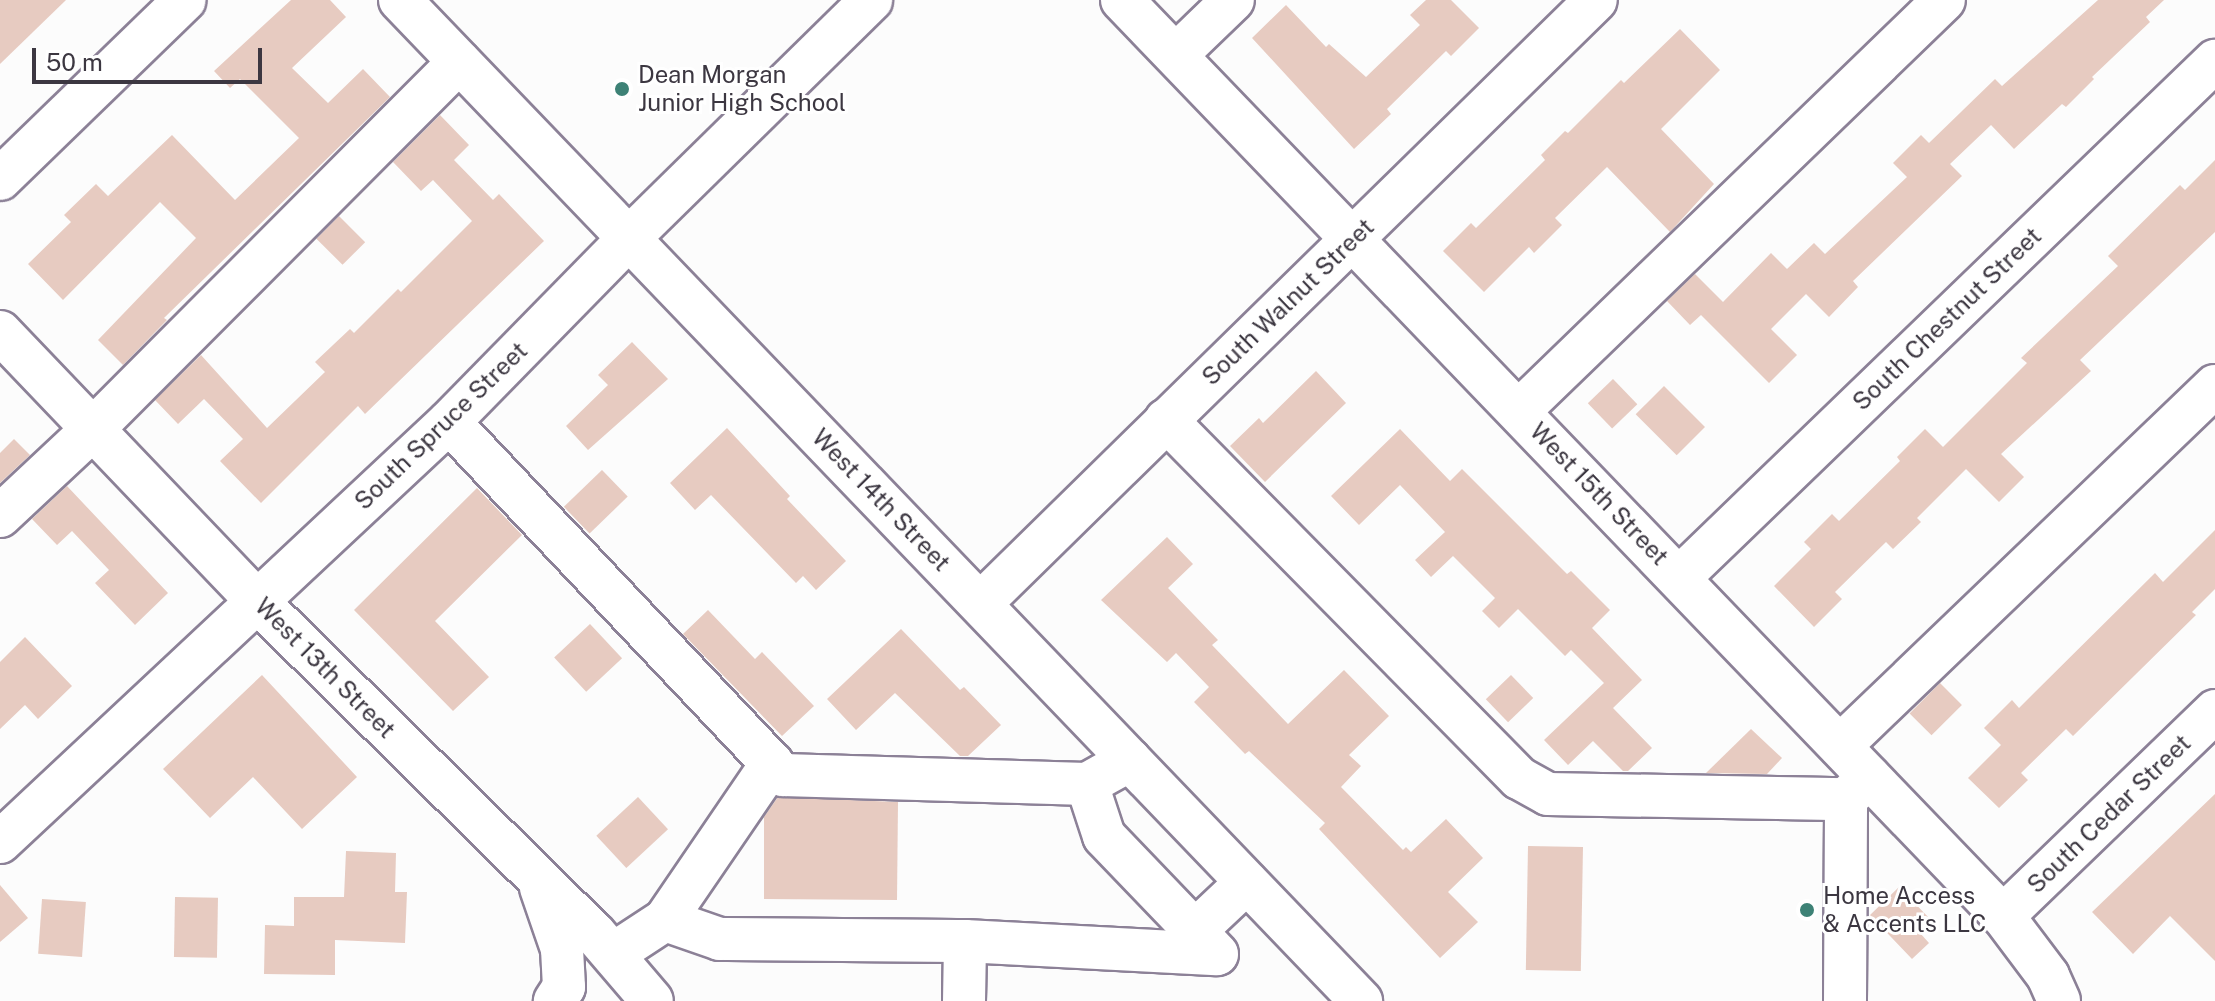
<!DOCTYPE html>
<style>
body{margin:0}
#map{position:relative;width:2215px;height:1001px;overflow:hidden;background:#fcfcfc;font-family:"Public Sans",sans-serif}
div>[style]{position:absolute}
.building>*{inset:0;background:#e7cbc1;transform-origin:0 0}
.roads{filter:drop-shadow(2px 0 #8c8197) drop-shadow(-2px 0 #8c8197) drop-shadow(0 2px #8c8197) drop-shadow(0 -2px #8c8197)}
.minor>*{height:42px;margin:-21px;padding:0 21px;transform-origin:21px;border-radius:21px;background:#fff}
.dots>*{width:22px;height:22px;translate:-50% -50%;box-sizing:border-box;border:4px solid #fff;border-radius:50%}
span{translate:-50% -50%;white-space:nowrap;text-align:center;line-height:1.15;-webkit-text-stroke:6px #fff;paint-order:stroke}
.poi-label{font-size:24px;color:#3c3741}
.left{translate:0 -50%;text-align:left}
.street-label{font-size:24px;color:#3c3741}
.scale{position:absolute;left:32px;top:48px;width:230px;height:36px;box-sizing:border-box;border:4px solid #3c3741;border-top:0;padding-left:10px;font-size:24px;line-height:28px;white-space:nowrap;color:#3c3741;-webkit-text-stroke:6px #fff;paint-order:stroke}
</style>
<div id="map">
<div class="building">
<div style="clip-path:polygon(0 0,66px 0,0 64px)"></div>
<div style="clip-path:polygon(291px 0,330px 0,346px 17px,292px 68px,328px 103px,363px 69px,390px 97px,164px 318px,167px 320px,123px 365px,98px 340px,196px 238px,160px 202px,63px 300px,28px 264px,71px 222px,64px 215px,96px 184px,108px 196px,172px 135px,235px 200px,299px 138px,240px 79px,230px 88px,214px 71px)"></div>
<div style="clip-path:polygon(1426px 0,1451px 0,1479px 28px,1451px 56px,1446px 51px,1387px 109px,1391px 114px,1354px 149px,1252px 38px,1286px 5px,1326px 47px,1329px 44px,1366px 77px,1420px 25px,1410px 15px)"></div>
<div style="clip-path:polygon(2098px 0,2164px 0,2146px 17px,2150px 22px,2092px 77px,2094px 79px,2066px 107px,2062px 104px,2014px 149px,1991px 125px,1950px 164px,1962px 176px,1853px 281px,1858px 287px,1829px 317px,1806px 294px,1771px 329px,1797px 355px,1769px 383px,1701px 315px,1690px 325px,1667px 301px,1695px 274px,1723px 302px,1771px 253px,1787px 269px,1814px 243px,1825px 254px,1907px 177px,1893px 163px,1921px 135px,1929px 143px,1995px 79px,2002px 86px)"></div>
<div style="clip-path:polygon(1680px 29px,1720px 70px,1661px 129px,1714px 184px,1670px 232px,1607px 167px,1555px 218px,1562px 225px,1534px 253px,1529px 247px,1484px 292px,1443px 251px,1471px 223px,1476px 228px,1545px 160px,1541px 155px,1565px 131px,1568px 133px,1621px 80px,1624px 83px)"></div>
<div style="clip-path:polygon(440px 115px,469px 145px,454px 160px,493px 200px,499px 194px,544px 241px,365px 414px,358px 406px,261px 503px,220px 461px,243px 439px,204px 399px,178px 424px,155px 400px,201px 355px,267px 428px,325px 372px,315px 362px,350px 329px,354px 333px,398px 289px,401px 292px,472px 221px,433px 180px,421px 191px,393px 162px)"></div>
<div style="clip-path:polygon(2215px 160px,2215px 232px,2080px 360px,2091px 371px,2001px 454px,2024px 477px,1999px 502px,1966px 469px,1917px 518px,1921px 522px,1893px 549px,1886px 542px,1835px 592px,1842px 599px,1814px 627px,1774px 586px,1811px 549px,1804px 542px,1832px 514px,1839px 521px,1900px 461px,1897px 457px,1925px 429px,1943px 447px,2027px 363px,2021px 358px,2118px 266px,2108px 256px,2180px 185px,2185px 190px)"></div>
<div style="left:339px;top:216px;width:37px;height:32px;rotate:45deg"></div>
<div style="clip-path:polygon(632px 342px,668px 379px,588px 450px,566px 426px,608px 385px,598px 375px)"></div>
<div style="clip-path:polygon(1316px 371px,1346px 403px,1265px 482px,1230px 446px,1259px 418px,1263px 423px)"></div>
<div style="left:1613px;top:379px;width:35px;height:35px;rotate:46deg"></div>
<div style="left:1664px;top:386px;width:58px;height:40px;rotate:45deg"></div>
<div style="clip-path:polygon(727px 428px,790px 496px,787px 499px,846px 561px,816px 590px,803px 576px,796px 583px,711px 495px,695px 510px,670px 483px)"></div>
<div style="clip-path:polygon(1400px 429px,1450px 481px,1462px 469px,1567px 574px,1571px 571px,1610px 610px,1592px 628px,1642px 680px,1613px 708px,1652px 748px,1628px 771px,1623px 771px,1593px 741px,1568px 765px,1544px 740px,1604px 683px,1571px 650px,1565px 656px,1518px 609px,1499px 628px,1482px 611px,1495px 598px,1453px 556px,1431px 577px,1415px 560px,1445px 532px,1400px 485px,1359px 525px,1331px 496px)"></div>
<div style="clip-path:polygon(14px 439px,30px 455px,0 483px,0 453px)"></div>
<div style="left:602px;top:470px;width:37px;height:53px;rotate:46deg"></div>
<div style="clip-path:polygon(67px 486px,168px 593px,135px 625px,95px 583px,109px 570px,72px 531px,57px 545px,32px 519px)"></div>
<div style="clip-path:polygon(477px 488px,522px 535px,435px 621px,489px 677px,453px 711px,354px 610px)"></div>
<div style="clip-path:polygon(2215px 530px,2215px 589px,2192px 612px,2196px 615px,2073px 736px,2066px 729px,2021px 773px,2028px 780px,1999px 808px,1968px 778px,2001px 745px,1984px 728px,2012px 700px,2019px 708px,2155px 573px,2163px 582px)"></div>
<div style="clip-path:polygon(1167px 537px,1193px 564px,1168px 588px,1218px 640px,1212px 645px,1288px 724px,1344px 670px,1389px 716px,1349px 755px,1361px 766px,1341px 787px,1403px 850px,1406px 847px,1411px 852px,1446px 819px,1483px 858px,1448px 892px,1478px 922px,1440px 958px,1319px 829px,1325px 823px,1249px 751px,1245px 754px,1194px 702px,1209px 687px,1176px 653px,1167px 662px,1101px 600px)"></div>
<div style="clip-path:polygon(708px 610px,755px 659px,762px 652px,814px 706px,782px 736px,683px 634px)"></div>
<div style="left:590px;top:624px;width:47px;height:49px;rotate:47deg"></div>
<div style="clip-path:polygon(901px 629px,960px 690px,964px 687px,1001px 725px,968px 756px,960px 756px,895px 693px,856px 730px,827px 699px)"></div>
<div style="clip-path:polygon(25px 637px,72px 686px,38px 719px,25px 705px,0 729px,0 662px)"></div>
<div style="clip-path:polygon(262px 675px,357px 777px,302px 829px,253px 777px,210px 818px,163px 769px)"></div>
<div style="left:1511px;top:675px;width:32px;height:35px;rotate:46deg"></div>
<div style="left:1940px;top:683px;width:31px;height:43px;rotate:45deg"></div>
<div style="clip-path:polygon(1751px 729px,1782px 758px,1767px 774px,1706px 773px)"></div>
<div style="clip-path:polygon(2215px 794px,2215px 961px,2170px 916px,2133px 954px,2092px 912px)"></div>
<div style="left:638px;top:797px;width:44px;height:57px;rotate:47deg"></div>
<div style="clip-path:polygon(778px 797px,898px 802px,897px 900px,764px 899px,764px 817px)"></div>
<div style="left:1528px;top:846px;width:55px;height:124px;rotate:1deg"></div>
<div style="clip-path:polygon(346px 851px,396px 853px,395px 892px,407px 892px,405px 943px,335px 940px,335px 975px,264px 974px,265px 925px,294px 926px,294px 897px,344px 897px)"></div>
<div style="clip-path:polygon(0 885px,28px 918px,0 942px)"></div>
<div style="clip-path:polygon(1899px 887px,1932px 921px,1920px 933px,1929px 943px,1912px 959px,1870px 915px)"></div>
<div style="left:175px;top:897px;width:43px;height:60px;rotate:1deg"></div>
<div style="left:42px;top:899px;width:44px;height:55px;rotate:4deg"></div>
</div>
<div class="roads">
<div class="minor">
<div style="left:400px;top:0;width:1388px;rotate:46.17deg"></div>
<div style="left:1122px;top:0;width:1271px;rotate:46.12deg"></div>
<div style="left:2003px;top:916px;width:75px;rotate:53.1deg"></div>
<div style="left:2048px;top:976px;width:27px;rotate:66deg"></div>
<div style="left:1176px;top:55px;width:79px;rotate:-44deg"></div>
<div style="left:0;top:179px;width:257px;rotate:-44.1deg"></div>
<div style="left:0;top:332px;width:373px;rotate:46.3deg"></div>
<div style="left:258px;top:602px;width:472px;rotate:44.6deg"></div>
<div style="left:594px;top:933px;width:89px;rotate:49.5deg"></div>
<div style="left:1519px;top:411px;width:591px;rotate:-44.04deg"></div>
<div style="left:1166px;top:420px;width:503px;rotate:45.4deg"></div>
<div style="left:1519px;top:778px;width:33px;rotate:29deg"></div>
<div style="left:1548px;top:794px;width:298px;rotate:1deg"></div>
<div style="left:1846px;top:799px;width:32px;rotate:-44deg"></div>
<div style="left:449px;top:422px;width:486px;rotate:46.6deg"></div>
<div style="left:783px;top:775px;width:304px;rotate:1.7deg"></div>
<div style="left:1087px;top:784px;width:49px;rotate:-29.2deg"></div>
<div style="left:0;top:516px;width:126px;rotate:-43.1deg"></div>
<div style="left:92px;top:430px;width:520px;rotate:-45.08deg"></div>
<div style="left:1679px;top:578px;width:745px;rotate:-43.97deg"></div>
<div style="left:981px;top:603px;width:861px;rotate:-44.44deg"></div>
<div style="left:1840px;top:746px;width:520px;rotate:-43.83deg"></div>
<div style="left:0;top:842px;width:615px;rotate:-43.09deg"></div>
<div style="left:449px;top:422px;width:256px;rotate:-45.6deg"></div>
<div style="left:628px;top:239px;width:341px;rotate:-44.5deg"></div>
<div style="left:541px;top:888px;width:65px;rotate:71deg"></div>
<div style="left:562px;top:949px;width:38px;rotate:87deg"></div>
<div style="left:564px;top:987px;width:17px;rotate:123deg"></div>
<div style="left:2003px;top:916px;width:295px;rotate:-44deg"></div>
<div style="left:665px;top:920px;width:190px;rotate:-55.7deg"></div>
<div style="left:1195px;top:931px;width:71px;rotate:-43.3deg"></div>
<div style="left:613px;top:954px;width:62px;rotate:-33.2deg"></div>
<div style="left:665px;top:920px;width:58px;rotate:19.1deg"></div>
<div style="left:720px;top:939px;width:245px;rotate:0.5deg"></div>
<div style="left:964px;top:1001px;width:60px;rotate:-89deg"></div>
<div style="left:965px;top:941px;width:252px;rotate:3deg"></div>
<div style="left:1217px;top:954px;width:163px;rotate:-133.8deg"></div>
<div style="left:1104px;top:836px;width:55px;rotate:-108.1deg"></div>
<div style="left:1845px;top:1001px;width:202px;rotate:-89.7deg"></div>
</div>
</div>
<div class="dots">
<div style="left:622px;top:89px;background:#3e8276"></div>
<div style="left:1807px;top:910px;background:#3e8276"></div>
</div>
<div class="poi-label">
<span class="left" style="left:638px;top:89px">Dean Morgan<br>Junior High School</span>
<span class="left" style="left:1823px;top:910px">Home Access<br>&amp; Accents LLC</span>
</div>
<div class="street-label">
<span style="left:1288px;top:302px;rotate:-44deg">South Walnut Street</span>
<span style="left:1947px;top:319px;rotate:-44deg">South Chestnut Street</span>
<span style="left:441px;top:426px;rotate:-44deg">South Spruce Street</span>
<span style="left:1599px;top:494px;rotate:46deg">West 15th Street</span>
<span style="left:881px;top:500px;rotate:46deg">West 14th Street</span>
<span style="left:325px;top:668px;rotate:45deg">West 13th Street</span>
<span style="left:2109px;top:814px;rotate:-44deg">South Cedar Street</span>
</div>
<div class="scale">50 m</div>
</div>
